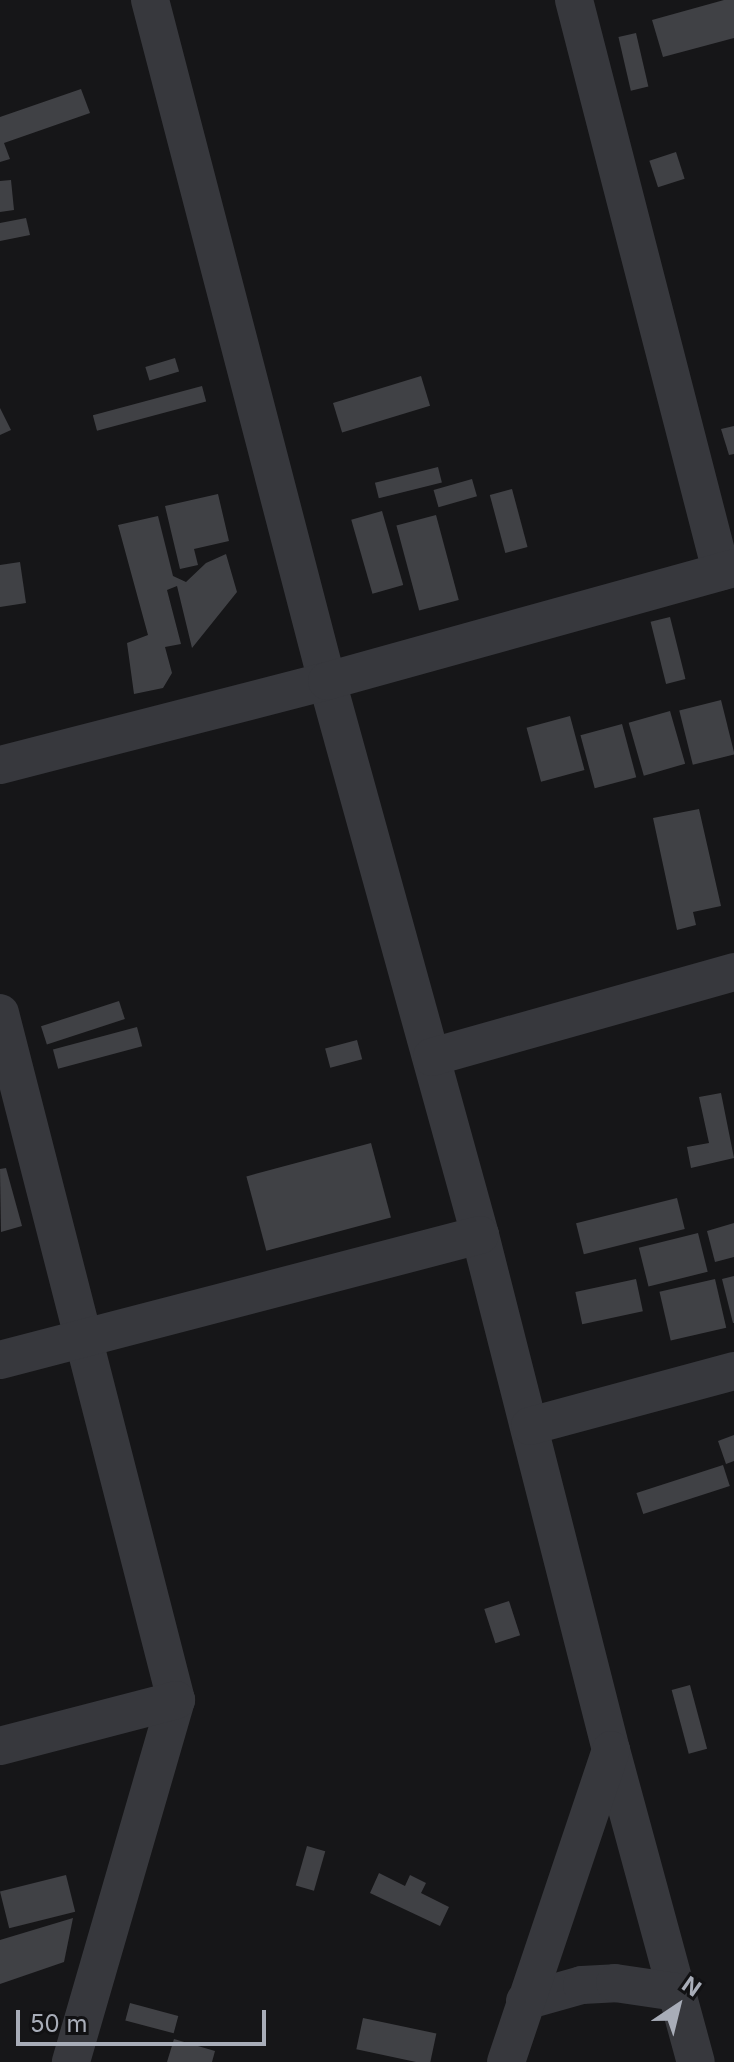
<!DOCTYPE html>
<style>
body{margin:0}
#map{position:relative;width:734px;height:2062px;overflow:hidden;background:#161618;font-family:Inter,sans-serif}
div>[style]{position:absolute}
.building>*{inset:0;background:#404145;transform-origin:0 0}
.minor>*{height:38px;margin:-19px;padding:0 19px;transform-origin:19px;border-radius:19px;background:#37383d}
span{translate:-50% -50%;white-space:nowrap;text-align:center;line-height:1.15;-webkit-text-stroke:7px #111113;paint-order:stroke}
.north{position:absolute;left:638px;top:1966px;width:80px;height:80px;-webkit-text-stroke:6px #111113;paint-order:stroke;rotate:35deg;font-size:22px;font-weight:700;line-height:32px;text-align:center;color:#a8adb8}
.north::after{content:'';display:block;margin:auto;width:28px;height:36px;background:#a8adb8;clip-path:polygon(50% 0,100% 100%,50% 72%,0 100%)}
.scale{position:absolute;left:16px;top:2010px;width:250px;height:36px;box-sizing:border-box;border:4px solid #a8adb8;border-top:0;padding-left:10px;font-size:24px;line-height:28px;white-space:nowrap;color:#a8adb8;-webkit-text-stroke:6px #111113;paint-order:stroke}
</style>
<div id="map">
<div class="building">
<div style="clip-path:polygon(724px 0,734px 0,734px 38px,663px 57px,652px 20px)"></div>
<div style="left:636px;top:33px;width:55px;height:18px;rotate:77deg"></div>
<div style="clip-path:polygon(81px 89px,90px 113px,4px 143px,10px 159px,0 162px,0 117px)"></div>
<div style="left:676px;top:152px;width:28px;height:28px;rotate:72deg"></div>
<div style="clip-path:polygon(11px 180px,14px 210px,0 212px,0 181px)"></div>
<div style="clip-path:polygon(26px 218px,30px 235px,0 241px,0 223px)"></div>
<div style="left:175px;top:358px;width:14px;height:31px;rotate:73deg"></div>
<div style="left:421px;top:376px;width:31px;height:92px;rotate:73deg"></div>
<div style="left:202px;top:386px;width:16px;height:113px;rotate:75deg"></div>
<div style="clip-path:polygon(0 408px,11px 430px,0 435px)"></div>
<div style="clip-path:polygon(734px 426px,734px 454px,729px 455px,721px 429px)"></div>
<div style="left:438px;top:467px;width:16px;height:65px;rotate:76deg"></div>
<div style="left:472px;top:479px;width:18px;height:40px;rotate:74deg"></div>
<div style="left:512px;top:489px;width:60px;height:23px;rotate:75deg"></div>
<div style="clip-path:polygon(218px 494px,229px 541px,194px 549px,198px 565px,180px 569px,165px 506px)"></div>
<div style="left:382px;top:511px;width:77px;height:32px;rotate:74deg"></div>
<div style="left:436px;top:515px;width:88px;height:41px;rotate:75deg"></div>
<div style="clip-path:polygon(158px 516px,173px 576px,186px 582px,206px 563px,226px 554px,237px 592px,192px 648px,177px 586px,167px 590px,181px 644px,165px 647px,172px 673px,163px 688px,134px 694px,127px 643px,148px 635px,118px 525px)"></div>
<div style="clip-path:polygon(20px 562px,26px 603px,0 607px,0 565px)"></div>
<div style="left:670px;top:617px;width:64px;height:20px;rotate:76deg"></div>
<div style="left:721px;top:700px;width:56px;height:43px;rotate:76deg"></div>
<div style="left:670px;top:711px;width:55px;height:43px;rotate:74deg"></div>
<div style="left:570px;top:716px;width:56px;height:45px;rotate:75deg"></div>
<div style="left:622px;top:724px;width:55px;height:43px;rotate:75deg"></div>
<div style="clip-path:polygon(699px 809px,721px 906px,693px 912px,696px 925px,677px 930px,653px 818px)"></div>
<div style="left:119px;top:1001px;width:19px;height:82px;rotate:72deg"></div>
<div style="left:137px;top:1027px;width:20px;height:87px;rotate:75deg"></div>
<div style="left:357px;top:1040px;width:20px;height:33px;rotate:75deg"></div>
<div style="clip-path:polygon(721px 1093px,734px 1158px,691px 1168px,687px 1147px,709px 1143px,699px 1097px)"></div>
<div style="left:371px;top:1143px;width:77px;height:129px;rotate:75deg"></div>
<div style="clip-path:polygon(6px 1168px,22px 1226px,1px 1232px,0 1169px)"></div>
<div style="left:677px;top:1198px;width:32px;height:104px;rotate:76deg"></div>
<div style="clip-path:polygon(734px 1223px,734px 1257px,715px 1262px,707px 1231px)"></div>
<div style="left:698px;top:1233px;width:40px;height:61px;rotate:76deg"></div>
<div style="clip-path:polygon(734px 1276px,734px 1323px,733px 1323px,722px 1279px)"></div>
<div style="left:636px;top:1279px;width:33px;height:62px;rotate:78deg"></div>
<div style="left:715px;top:1279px;width:50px;height:57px;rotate:77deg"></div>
<div style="clip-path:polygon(734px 1435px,734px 1461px,726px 1464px,718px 1441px)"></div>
<div style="left:723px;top:1465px;width:22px;height:91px;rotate:72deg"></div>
<div style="left:509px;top:1601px;width:36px;height:26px;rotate:72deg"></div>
<div style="left:690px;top:1685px;width:66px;height:19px;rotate:75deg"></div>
<div style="left:307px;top:1846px;width:19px;height:41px;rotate:16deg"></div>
<div style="clip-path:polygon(379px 1873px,405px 1886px,410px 1875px,426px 1883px,421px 1893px,449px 1907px,440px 1926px,370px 1893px)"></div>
<div style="left:66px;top:1875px;width:38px;height:68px;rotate:76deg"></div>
<div style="clip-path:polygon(73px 1918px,64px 1962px,0 1984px,0 1940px)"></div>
<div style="left:130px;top:2003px;width:50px;height:18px;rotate:15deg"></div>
<div style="left:363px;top:2018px;width:75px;height:32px;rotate:12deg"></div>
<div style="clip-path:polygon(174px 2039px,215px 2051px,212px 2062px,167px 2062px)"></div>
</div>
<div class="minor">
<div style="left:150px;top:0;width:704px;rotate:75.43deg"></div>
<div style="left:327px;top:681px;width:575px;rotate:74.56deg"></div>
<div style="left:480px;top:1235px;width:531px;rotate:75.73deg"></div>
<div style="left:611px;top:1750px;width:323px;rotate:74.8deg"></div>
<div style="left:574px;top:0;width:590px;rotate:75.56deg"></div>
<div style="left:0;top:765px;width:338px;rotate:-14.4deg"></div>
<div style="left:327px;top:681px;width:422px;rotate:-15.5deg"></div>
<div style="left:0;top:1013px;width:709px;rotate:75.63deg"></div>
<div style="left:176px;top:1700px;width:377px;rotate:106.2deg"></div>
<div style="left:432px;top:1057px;width:314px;rotate:-15.7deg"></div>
<div style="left:0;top:1360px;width:496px;rotate:-14.6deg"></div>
<div style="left:530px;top:1426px;width:211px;rotate:-15.1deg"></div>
<div style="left:0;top:1746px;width:182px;rotate:-14.6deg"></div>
<div style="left:525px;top:2001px;width:59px;rotate:-15.7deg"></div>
<div style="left:582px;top:1985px;width:33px;rotate:-3deg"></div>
<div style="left:615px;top:1983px;width:62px;rotate:8.4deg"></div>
<div style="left:506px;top:2062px;width:329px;rotate:-71.4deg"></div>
</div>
<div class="north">N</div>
<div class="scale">50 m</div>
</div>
